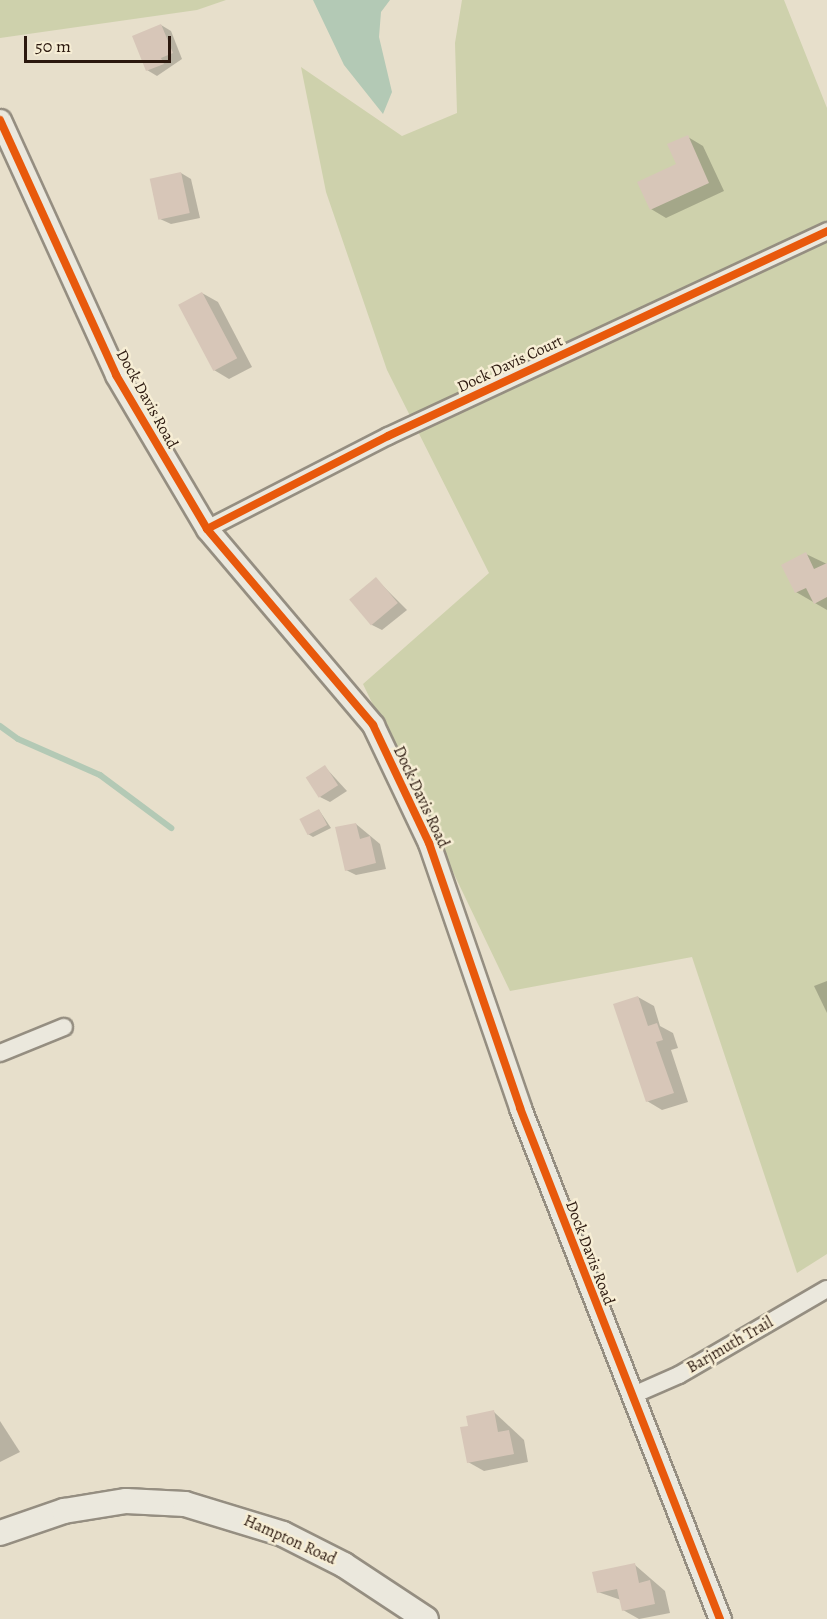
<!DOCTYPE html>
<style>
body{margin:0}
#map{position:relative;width:827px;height:1619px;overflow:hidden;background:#e7dfcb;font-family:Alegreya,serif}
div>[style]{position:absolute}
.green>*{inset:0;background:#ced1ac}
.water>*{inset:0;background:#b3c9b5}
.shadow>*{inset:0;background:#0003}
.stream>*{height:6px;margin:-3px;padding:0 3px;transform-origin:3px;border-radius:3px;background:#b3c9b5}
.building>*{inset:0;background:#d7c6b8;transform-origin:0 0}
.roads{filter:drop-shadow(2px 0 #958e81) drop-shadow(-2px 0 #958e81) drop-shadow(0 2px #958e81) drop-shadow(0 -2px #958e81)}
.minor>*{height:16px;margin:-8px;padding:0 8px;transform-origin:8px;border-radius:8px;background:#ebe8dd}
.tertiary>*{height:21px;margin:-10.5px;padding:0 10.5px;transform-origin:10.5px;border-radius:10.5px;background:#ebe8dd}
.secondary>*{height:24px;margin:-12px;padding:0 12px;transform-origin:12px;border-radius:12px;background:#ebe8dd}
.cycleway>*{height:8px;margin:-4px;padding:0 4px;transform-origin:4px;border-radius:4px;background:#e8590c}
span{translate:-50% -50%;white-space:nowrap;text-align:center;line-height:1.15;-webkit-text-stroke:5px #f7eed5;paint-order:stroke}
.street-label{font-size:16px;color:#2b180e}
.scale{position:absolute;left:24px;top:36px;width:147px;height:27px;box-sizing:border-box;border:3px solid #2b180e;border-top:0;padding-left:8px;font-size:18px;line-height:21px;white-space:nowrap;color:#2b180e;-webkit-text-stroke:4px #f7eed5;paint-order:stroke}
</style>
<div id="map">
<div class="green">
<div style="clip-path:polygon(0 0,226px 0,197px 10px,0 38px)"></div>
<div style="clip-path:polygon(462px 0,784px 0,827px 108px,827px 1254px,797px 1273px,692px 957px,510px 991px,363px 684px,489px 573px,387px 370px,326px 192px,301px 67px,402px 136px,457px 113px,455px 43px)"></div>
</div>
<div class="water">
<div style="clip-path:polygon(313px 0,390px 0,381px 12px,379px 37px,392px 92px,383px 114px,344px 65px)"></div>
</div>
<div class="shadow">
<div style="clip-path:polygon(161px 25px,171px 31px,182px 59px,157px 76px,147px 70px)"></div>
<div style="clip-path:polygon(688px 137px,703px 146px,724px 191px,666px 218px,651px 209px,678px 165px)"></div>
<div style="clip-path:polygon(181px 173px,191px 179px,200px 218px,171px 224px,160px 219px)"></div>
<div style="clip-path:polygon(202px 293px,218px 302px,252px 367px,229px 379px,214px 370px)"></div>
<div style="clip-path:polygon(806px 554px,827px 564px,827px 610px,796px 592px)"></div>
<div style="clip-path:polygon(376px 579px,407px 610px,382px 630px,372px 625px)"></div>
<div style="clip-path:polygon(325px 767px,347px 791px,330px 802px,320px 797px)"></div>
<div style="clip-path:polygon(319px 810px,331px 828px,313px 837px,308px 834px)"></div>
<div style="clip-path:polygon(356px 824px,380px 844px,386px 869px,356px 875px,346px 870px)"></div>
<div style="clip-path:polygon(827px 981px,827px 1013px,814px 986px)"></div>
<div style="clip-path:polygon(638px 997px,654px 1006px,660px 1026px,673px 1033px,678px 1048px,671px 1050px,688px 1102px,662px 1110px,647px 1101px)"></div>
<div style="clip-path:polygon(494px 1412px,524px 1440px,528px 1462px,484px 1471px,468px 1462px,470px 1427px)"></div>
<div style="clip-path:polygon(0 1421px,20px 1452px,0 1462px)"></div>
<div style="clip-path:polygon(635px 1565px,665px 1591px,670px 1613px,639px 1619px,623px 1610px,621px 1600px,598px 1592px)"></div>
</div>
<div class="stream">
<div style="left:0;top:726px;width:22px;rotate:36deg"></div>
<div style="left:18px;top:739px;width:90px;rotate:23.7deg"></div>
<div style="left:100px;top:775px;width:89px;rotate:36.7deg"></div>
</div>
<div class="building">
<div style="clip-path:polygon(161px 24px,173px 53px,161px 58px,164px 64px,146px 71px,132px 36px)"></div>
<div style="clip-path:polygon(688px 135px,709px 183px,650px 210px,637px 182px,676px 164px,667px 144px)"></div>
<div style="left:181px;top:172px;width:42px;height:32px;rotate:78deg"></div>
<div style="left:202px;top:292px;width:75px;height:27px;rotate:62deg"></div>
<div style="clip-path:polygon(806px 552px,814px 569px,827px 563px,827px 597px,814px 604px,806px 588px,795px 593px,781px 565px)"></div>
<div style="left:376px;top:577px;width:34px;height:35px;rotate:50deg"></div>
<div style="left:325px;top:765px;width:24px;height:23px;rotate:57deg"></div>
<div style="left:319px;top:809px;width:18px;height:22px;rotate:63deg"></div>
<div style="clip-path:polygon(356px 823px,360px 839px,370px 836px,376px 863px,345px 871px,335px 827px)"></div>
<div style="clip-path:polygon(638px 996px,648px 1026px,657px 1023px,663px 1040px,656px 1042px,674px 1093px,646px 1102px,613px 1004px)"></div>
<div style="clip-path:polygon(494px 1410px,498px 1432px,509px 1430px,514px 1454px,467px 1463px,460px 1427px,468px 1426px,466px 1416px)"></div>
<div style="clip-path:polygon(635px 1563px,639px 1583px,650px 1580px,655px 1604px,622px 1611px,617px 1589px,597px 1593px,592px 1572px)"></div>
</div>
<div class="roads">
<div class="minor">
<div style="left:207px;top:529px;width:203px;rotate:-27.2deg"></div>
<div style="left:388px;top:436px;width:485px;rotate:-25deg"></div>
<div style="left:0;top:1053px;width:69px;rotate:-22.1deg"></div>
<div style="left:631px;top:1396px;width:52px;rotate:-23.6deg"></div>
<div style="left:679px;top:1375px;width:171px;rotate:-30.2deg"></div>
</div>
<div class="tertiary">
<div style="left:0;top:120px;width:280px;rotate:65.5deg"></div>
<div style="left:116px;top:375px;width:179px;rotate:59.4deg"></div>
<div style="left:207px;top:529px;width:257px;rotate:49.7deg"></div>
<div style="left:373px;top:725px;width:131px;rotate:64.6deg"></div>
<div style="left:429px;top:843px;width:280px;rotate:71deg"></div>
<div style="left:520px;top:1108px;width:549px;rotate:68.63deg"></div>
</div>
<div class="secondary">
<div style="left:0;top:1533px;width:68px;rotate:-19deg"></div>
<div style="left:64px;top:1511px;width:63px;rotate:-9.2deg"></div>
<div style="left:126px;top:1501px;width:59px;rotate:2.9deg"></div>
<div style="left:185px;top:1504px;width:102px;rotate:17deg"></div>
<div style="left:283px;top:1534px;width:68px;rotate:26.9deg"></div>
<div style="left:344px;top:1565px;width:98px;rotate:33.4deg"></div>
</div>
</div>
<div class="cycleway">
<div style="left:0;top:120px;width:280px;rotate:65.5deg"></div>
<div style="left:116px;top:375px;width:179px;rotate:59.4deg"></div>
<div style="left:207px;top:529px;width:257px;rotate:49.7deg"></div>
<div style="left:373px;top:725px;width:131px;rotate:64.6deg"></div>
<div style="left:429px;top:843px;width:280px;rotate:71deg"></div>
<div style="left:520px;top:1108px;width:549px;rotate:68.63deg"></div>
<div style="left:207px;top:529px;width:203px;rotate:-27.2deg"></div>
<div style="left:388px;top:436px;width:485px;rotate:-25deg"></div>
</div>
<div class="street-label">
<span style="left:510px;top:364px;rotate:-25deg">Dock Davis Court</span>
<span style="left:147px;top:399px;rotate:61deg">Dock Davis Road</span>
<span style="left:421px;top:797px;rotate:65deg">Dock Davis Road</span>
<span style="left:590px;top:1253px;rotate:69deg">Dock Davis Road</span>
<span style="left:730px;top:1345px;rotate:-30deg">Barjmuth Trail</span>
<span style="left:290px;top:1540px;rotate:24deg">Hampton Road</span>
</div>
<div class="scale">50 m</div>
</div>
